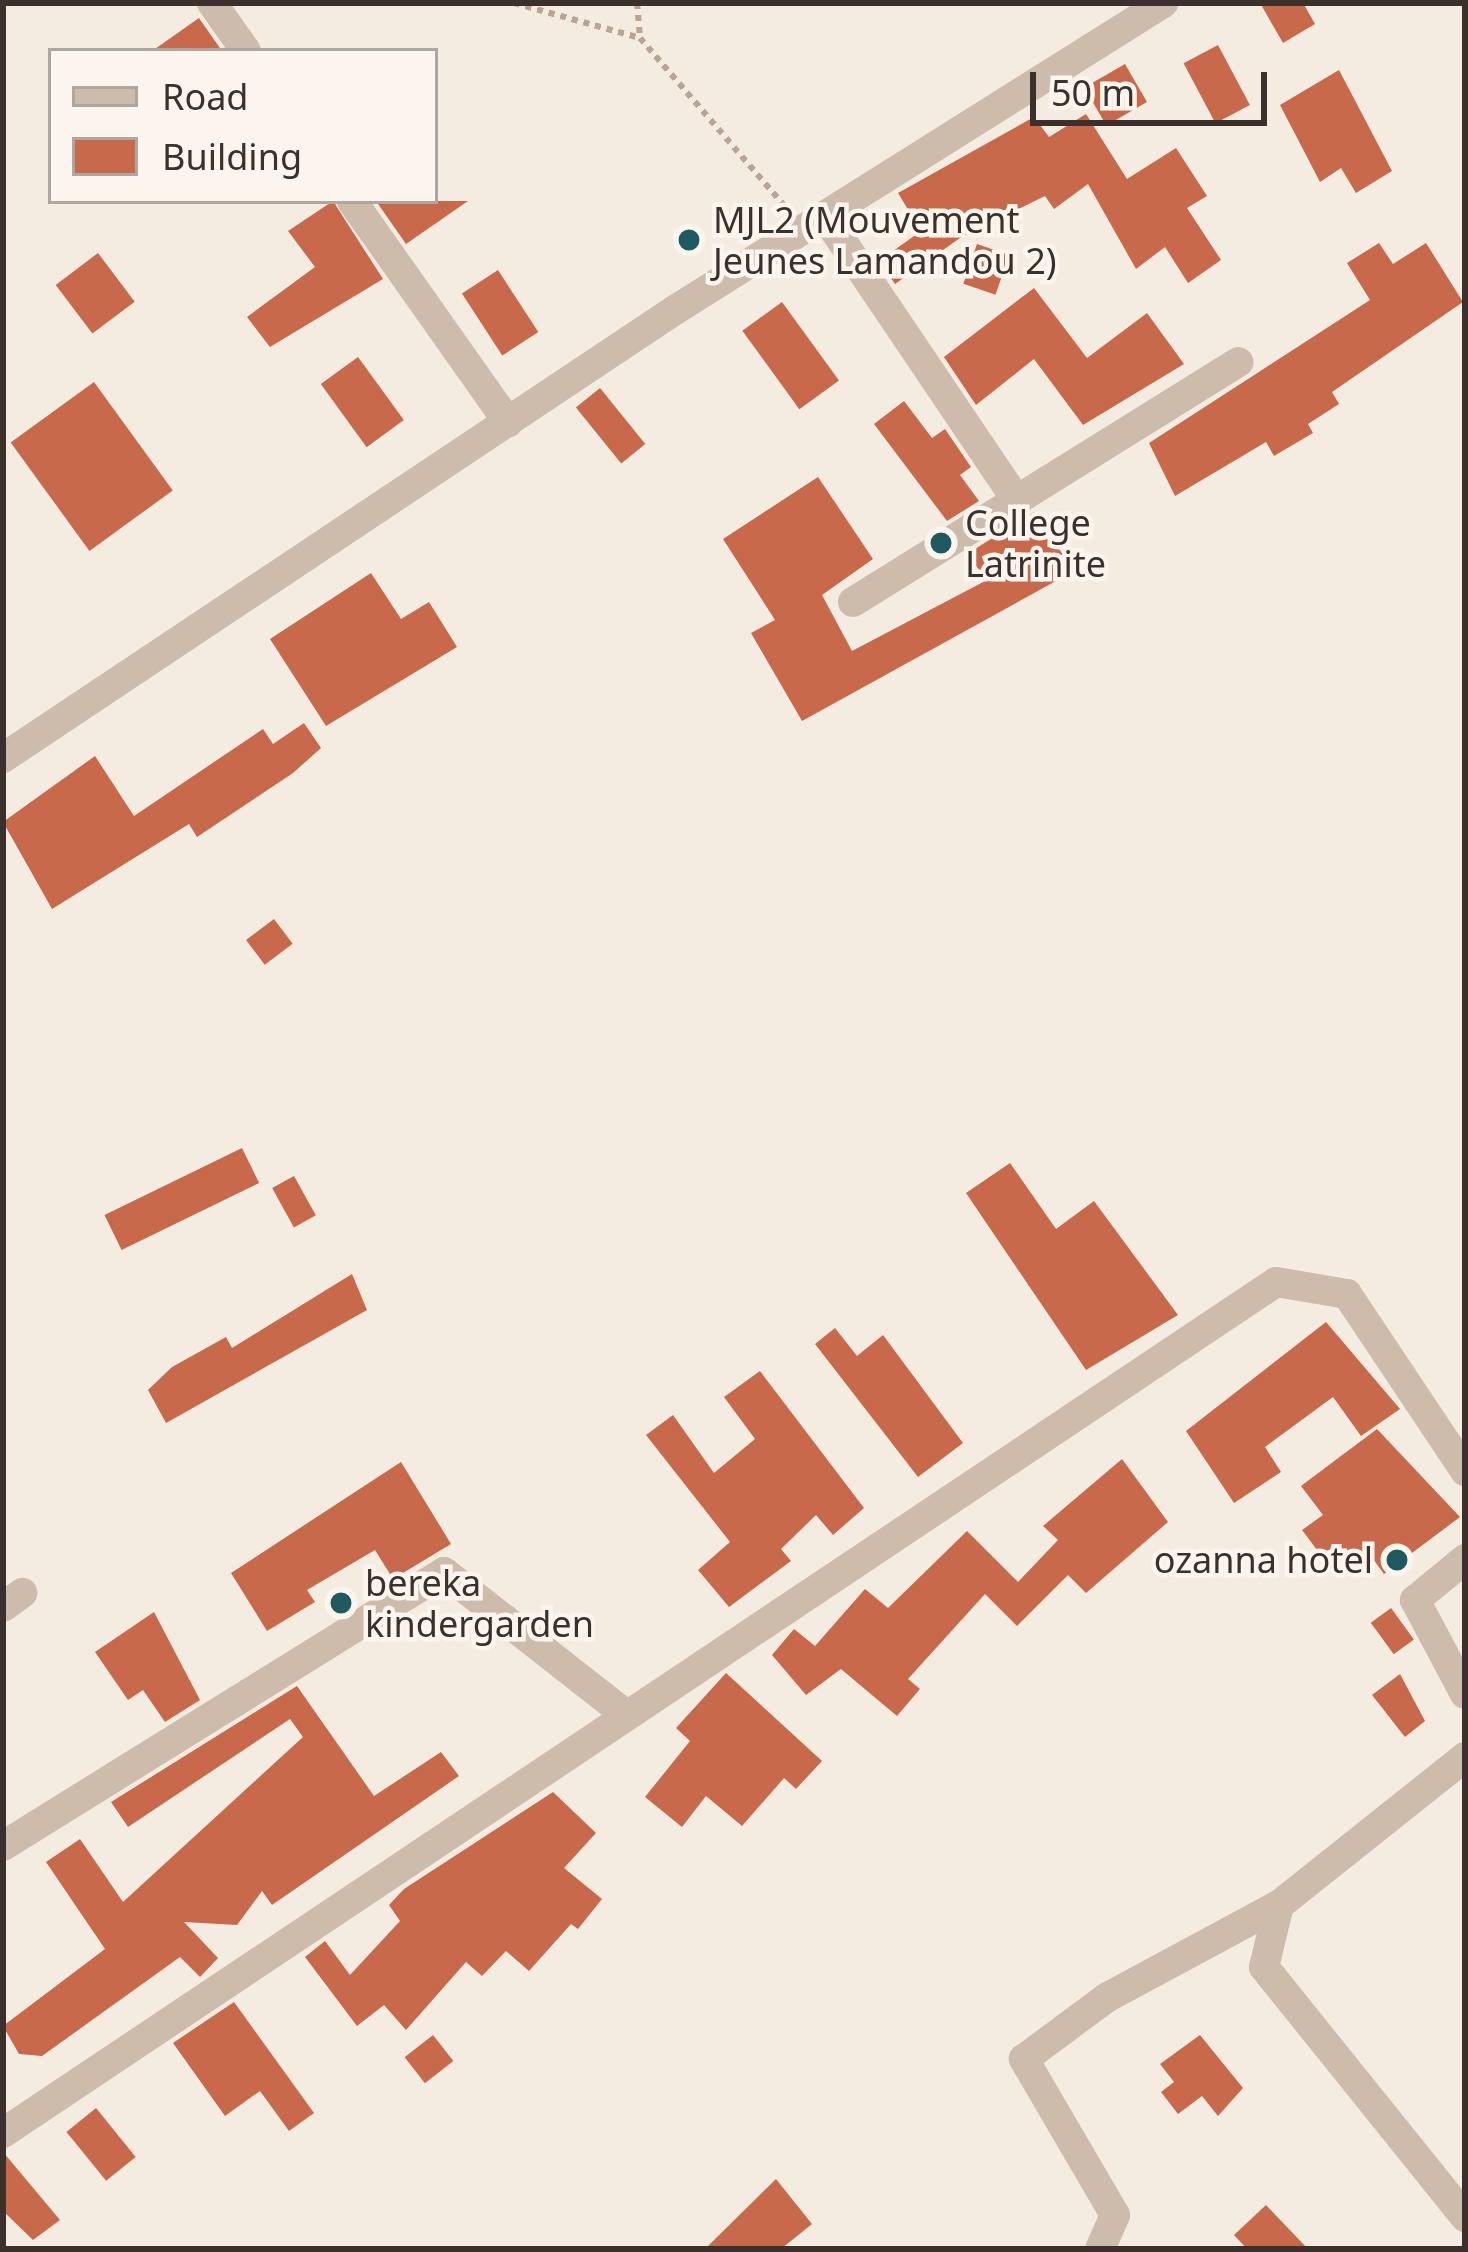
<!DOCTYPE html>
<style>
body{margin:0}
#map{position:relative;width:1468px;height:2252px;overflow:hidden;background:#f4ebe1;font-family:"Noto Sans",sans-serif}
div>[style]{position:absolute}
.building>*{inset:0;background:#c8694b;transform-origin:0 0}
.path>*{height:6px;margin-top:-3px;transform-origin:0;background:repeating-linear-gradient(90deg,#b9a596 0 6px,transparent 0 12px)}
.minor>*{height:30px;margin:-15px;padding:0 15px;transform-origin:15px;border-radius:15px;background:#cdbbac}
.dots>*{width:33px;height:33px;translate:-50% -50%;box-sizing:border-box;border:6px solid #fbf5ee;border-radius:50%}
span{translate:-50% -50%;white-space:nowrap;text-align:center;line-height:1.15;-webkit-text-stroke:9px #fbf5ee;paint-order:stroke}
.poi-label{font-size:36px;color:#3b302b}
.left{translate:0 -50%;text-align:left}
.right{translate:-100% -50%;text-align:right}
.frame{position:absolute;inset:0;border:6px solid #3b302b;pointer-events:none}
.legend{position:absolute;left:48px;top:48px;width:390px;height:156px;box-sizing:border-box;background:#fbf5ee;border:3px solid #aea6a0;margin:0;padding:15px 21px;list-style:none;font-size:36px;color:#3b302b}
.legend li{display:flex;align-items:center;gap:24px;height:60px}
.legend b{width:60px;border:3px solid #aea6a0}
.scale{position:absolute;left:1030px;top:72px;width:237px;height:54px;box-sizing:border-box;border:6px solid #3b302b;border-top:0;padding-left:15px;font-size:36px;line-height:42px;white-space:nowrap;color:#3b302b;-webkit-text-stroke:9px #fbf5ee;paint-order:stroke}
</style>
<div id="map">
<div class="building">
<div style="clip-path:polygon(1260px 3px,1303px 3px,1315px 24px,1283px 43px)"></div>
<div style="clip-path:polygon(199px 18px,222px 51px,152px 51px)"></div>
<div style="left:1218px;top:45px;width:68px;height:39px;rotate:62deg"></div>
<div style="left:1125px;top:64px;width:44px;height:47px;rotate:60deg"></div>
<div style="clip-path:polygon(1339px 70px,1392px 171px,1356px 193px,1341px 168px,1320px 182px,1280px 105px)"></div>
<div style="clip-path:polygon(1086px 114px,1127px 179px,1176px 148px,1207px 196px,1187px 208px,1221px 260px,1188px 283px,1165px 247px,1136px 269px,1088px 184px,1054px 209px,1045px 196px,960px 238px,895px 284px,879px 261px,921px 231px,898px 193px,1034px 117px,1049px 137px)"></div>
<div style="clip-path:polygon(333px 201px,383px 279px,270px 347px,247px 317px,315px 267px,288px 231px)"></div>
<div style="clip-path:polygon(376px 201px,468px 201px,406px 244px)"></div>
<div style="clip-path:polygon(1379px 243px,1393px 264px,1426px 243px,1463px 302px,1332px 392px,1339px 404px,1308px 424px,1313px 433px,1274px 456px,1266px 442px,1175px 496px,1149px 443px,1370px 300px,1347px 263px)"></div>
<div style="left:977px;top:244px;width:34px;height:42px;rotate:19deg"></div>
<div style="left:98px;top:253px;width:61px;height:53px;rotate:53deg"></div>
<div style="left:498px;top:270px;width:74px;height:43px;rotate:57deg"></div>
<div style="clip-path:polygon(1034px 288px,1087px 358px,1147px 313px,1184px 364px,1083px 425px,1034px 359px,976px 405px,944px 357px)"></div>
<div style="left:782px;top:302px;width:97px;height:49px;rotate:54deg"></div>
<div style="left:358px;top:357px;width:78px;height:46px;rotate:54deg"></div>
<div style="left:94px;top:382px;width:134px;height:103px;rotate:54deg"></div>
<div style="left:600px;top:388px;width:72px;height:31px;rotate:51deg"></div>
<div style="clip-path:polygon(904px 401px,932px 438px,945px 429px,971px 467px,960px 475px,979px 501px,947px 521px,874px 424px)"></div>
<div style="clip-path:polygon(818px 477px,873px 559px,822px 595px,852px 651px,987px 580px,967px 554px,1034px 512px,1074px 571px,802px 721px,751px 633px,775px 620px,723px 539px)"></div>
<div style="clip-path:polygon(371px 573px,401px 619px,429px 602px,457px 647px,326px 726px,270px 639px)"></div>
<div style="clip-path:polygon(304px 723px,321px 748px,293px 773px,197px 837px,189px 824px,52px 909px,3px 822px,95px 756px,134px 816px,263px 729px,273px 744px)"></div>
<div style="left:274px;top:919px;width:31px;height:35px;rotate:53deg"></div>
<div style="left:242px;top:1148px;width:39px;height:153px;rotate:64deg"></div>
<div style="clip-path:polygon(1010px 1163px,1056px 1229px,1094px 1201px,1178px 1315px,1086px 1370px,966px 1193px)"></div>
<div style="left:294px;top:1176px;width:45px;height:25px;rotate:61deg"></div>
<div style="clip-path:polygon(352px 1274px,367px 1310px,166px 1423px,148px 1390px,172px 1367px,226px 1337px,232px 1348px)"></div>
<div style="clip-path:polygon(1326px 1322px,1400px 1409px,1361px 1436px,1333px 1397px,1265px 1447px,1281px 1472px,1234px 1503px,1186px 1431px)"></div>
<div style="clip-path:polygon(835px 1328px,857px 1356px,883px 1335px,963px 1443px,918px 1477px,815px 1344px)"></div>
<div style="clip-path:polygon(760px 1371px,864px 1508px,833px 1535px,816px 1515px,781px 1549px,791px 1561px,729px 1607px,698px 1570px,730px 1542px,646px 1435px,673px 1415px,714px 1473px,755px 1439px,724px 1397px)"></div>
<div style="clip-path:polygon(1377px 1429px,1460px 1517px,1384px 1574px,1368px 1552px,1336px 1575px,1302px 1530px,1323px 1515px,1301px 1486px)"></div>
<div style="clip-path:polygon(1122px 1459px,1168px 1522px,1086px 1593px,1068px 1575px,1017px 1626px,985px 1594px,908px 1679px,920px 1689px,897px 1716px,841px 1669px,806px 1695px,772px 1655px,794px 1629px,815px 1646px,865px 1589px,888px 1608px,967px 1531px,1018px 1582px,1058px 1540px,1043px 1526px)"></div>
<div style="clip-path:polygon(401px 1462px,451px 1544px,393px 1579px,375px 1550px,307px 1590px,315px 1602px,267px 1631px,231px 1573px)"></div>
<div style="left:1391px;top:1608px;width:39px;height:25px;rotate:54deg"></div>
<div style="clip-path:polygon(154px 1612px,200px 1700px,165px 1722px,143px 1690px,128px 1700px,95px 1652px)"></div>
<div style="clip-path:polygon(726px 1673px,822px 1761px,796px 1789px,784px 1778px,742px 1826px,706px 1796px,682px 1827px,645px 1797px,690px 1741px,676px 1728px)"></div>
<div style="clip-path:polygon(1400px 1674px,1425px 1721px,1405px 1737px,1372px 1695px)"></div>
<div style="clip-path:polygon(297px 1686px,374px 1796px,441px 1752px,459px 1776px,272px 1905px,262px 1891px,237px 1925px,184px 1922px,218px 1958px,200px 1977px,180px 1957px,42px 2056px,19px 2054px,3px 2026px,105px 1949px,46px 1862px,80px 1839px,123px 1902px,303px 1737px,290px 1719px,128px 1827px,111px 1802px)"></div>
<div style="clip-path:polygon(553px 1792px,596px 1833px,564px 1868px,602px 1899px,578px 1929px,571px 1924px,529px 1971px,506px 1951px,482px 1976px,466px 1962px,406px 2030px,384px 2005px,357px 2026px,305px 1957px,325px 1941px,350px 1975px,400px 1921px,389px 1905px,404px 1889px)"></div>
<div style="clip-path:polygon(234px 2002px,314px 2113px,289px 2131px,260px 2091px,225px 2116px,173px 2043px)"></div>
<div style="left:433px;top:2035px;width:33px;height:36px;rotate:52deg"></div>
<div style="clip-path:polygon(1200px 2035px,1243px 2088px,1218px 2116px,1202px 2096px,1178px 2114px,1161px 2092px,1174px 2082px,1160px 2064px)"></div>
<div style="left:96px;top:2108px;width:63px;height:38px;rotate:51deg"></div>
<div style="clip-path:polygon(3px 2152px,60px 2220px,33px 2240px,3px 2211px)"></div>
<div style="clip-path:polygon(776px 2179px,812px 2224px,781px 2249px,705px 2249px)"></div>
<div style="clip-path:polygon(1266px 2205px,1308px 2249px,1247px 2249px,1234px 2235px)"></div>
</div>
<div class="path">
<div style="left:514px;top:3px;width:131px;rotate:15.5deg"></div>
<div style="left:640px;top:38px;width:225px;rotate:49.3deg"></div>
<div style="left:637px;top:3px;width:35px;rotate:85deg"></div>
</div>
<div class="minor">
<div style="left:212px;top:3px;width:59px;rotate:54.7deg"></div>
<div style="left:352px;top:201px;width:271px;rotate:54.8deg"></div>
<div style="left:825px;top:216px;width:338px;rotate:56deg"></div>
<div style="left:853px;top:602px;width:454px;rotate:-31.9deg"></div>
<div style="left:3px;top:758px;width:808px;rotate:-33.69deg"></div>
<div style="left:675px;top:310px;width:577px;rotate:-32.17deg"></div>
<div style="left:1465px;top:1559px;width:65px;rotate:140.6deg"></div>
<div style="left:1415px;top:1600px;width:106px;rotate:62deg"></div>
<div style="left:3px;top:1607px;width:24px;rotate:-36deg"></div>
<div style="left:1465px;top:1757px;width:238px;rotate:141.5deg"></div>
<div style="left:1279px;top:1905px;width:64px;rotate:103.6deg"></div>
<div style="left:1264px;top:1967px;width:321px;rotate:51.2deg"></div>
<div style="left:3px;top:1846px;width:519px;rotate:-31.85deg"></div>
<div style="left:444px;top:1572px;width:230px;rotate:38.1deg"></div>
<div style="left:3px;top:2133px;width:1531px;rotate:-33.76deg"></div>
<div style="left:1276px;top:1282px;width:72px;rotate:9.6deg"></div>
<div style="left:1347px;top:1294px;width:213px;rotate:56.3deg"></div>
<div style="left:1100px;top:2249px;width:37px;rotate:-66deg"></div>
<div style="left:1115px;top:2215px;width:181px;rotate:-120.3deg"></div>
<div style="left:1024px;top:2059px;width:102px;rotate:-36.6deg"></div>
<div style="left:1106px;top:1998px;width:196px;rotate:-28.3deg"></div>
</div>
<div class="dots">
<div style="left:689px;top:240px;background:#1f5a5e"></div>
<div style="left:941px;top:543px;background:#1f5a5e"></div>
<div style="left:1397px;top:1560px;background:#1f5a5e"></div>
<div style="left:341px;top:1603px;background:#1f5a5e"></div>
</div>
<div class="poi-label">
<span class="left" style="left:713px;top:240px">MJL2 (Mouvement<br>Jeunes Lamandou 2)</span>
<span class="left" style="left:965px;top:543px">College<br>Latrinite</span>
<span class="right" style="left:1373px;top:1560px">ozanna hotel</span>
<span class="left" style="left:365px;top:1603px">bereka<br>kindergarden</span>
</div>
<div class="frame"></div>
<ul class="legend">
<li><b style="height:15px;background:#cdbbac"></b>Road</li>
<li><b style="height:33px;background:#c8694b"></b>Building</li>
</ul>
<div class="scale">50 m</div>
</div>
